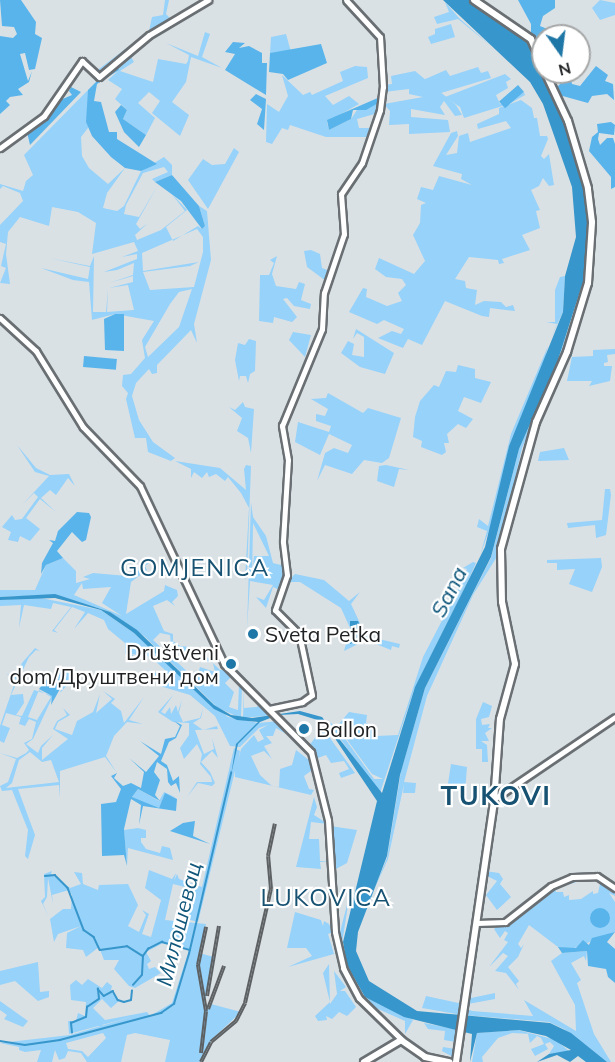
<!DOCTYPE html>
<meta charset="utf-8">
<style>
body{margin:0}
#map{position:relative;width:615px;height:1062px;overflow:hidden;background:#dae1e5;font-family:Mulish,sans-serif}
div>[style]{position:absolute}
.green>*{inset:0;background:#96d2f9}
.forest>*{inset:0;background:#59b4eb;transform-origin:0 0}
.round{border-radius:50%}
.water>*{inset:0;background:#3796cb}
.stream>*{height:1.5px;margin:-0.75px;padding:0 0.75px;transform-origin:0.75px;border-radius:0.75px;background:#3796cb}
.roads{filter:drop-shadow(2px 0 #696f73) drop-shadow(-2px 0 #696f73) drop-shadow(0 2px #696f73) drop-shadow(0 -2px #696f73)}
.secondary>*{height:5px;margin:-2.5px;padding:0 2.5px;transform-origin:2.5px;border-radius:2.5px;background:#fff}
.primary>*{height:6px;margin:-3px;padding:0 3px;transform-origin:3px;border-radius:3px;background:#fff}
.rail>*{height:4px;margin-top:-2px;transform-origin:0;background:repeating-linear-gradient(90deg,#fff 0 4.5px,#5d6163 0 9px);box-sizing:border-box;border-block:2px solid #5d6163}
.dots>*{width:16px;height:16px;translate:-50% -50%;box-sizing:border-box;border:3px solid #fff;border-radius:50%}
span{translate:-50% -50%;white-space:nowrap;text-align:center;line-height:1.15;-webkit-text-stroke:4.5px #fff;paint-order:stroke}
.poi-label{font-size:21px;color:#202224}
.left{translate:0 -50%;text-align:left}
.right{translate:-100% -50%;text-align:right}
.water-label{font-size:22px;color:#10577b;font-style:italic}
.quarter-label{font-size:24px;color:#175273;letter-spacing:1.5px}
.district-label{font-size:27px;color:#175273;font-weight:700;letter-spacing:1.5px}
.north{position:absolute;left:531px;top:24px;width:60px;height:60px;box-sizing:border-box;background:#fff;border:2px solid #a6a7a7;border-radius:50%;rotate:166deg;font-size:16px;font-weight:700;line-height:24px;text-align:center;color:#202224}
.north::after{content:'';display:block;margin:auto;width:21px;height:27px;background:#1e77a6;clip-path:polygon(50% 0,100% 100%,50% 72%,0 100%)}
</style>
<div id="map">
<div class="green">
<div style="clip-path:polygon(165px 0,169px 0,166px 14px,171px 19px,100px 75px,95px 72px,149px 31px,152px 17px,163px 15px)"></div>
<div style="clip-path:polygon(600px 0,615px 3px,615px 15px,600px 20px,592px 8px)"></div>
<div style="clip-path:polygon(445px 2px,460px 19px,491px 46px,458px 19px,437px 24px,434px 17px,449px 12px)"></div>
<div style="clip-path:polygon(451px 24px,455px 37px,431px 44px,428px 37px,435px 34px,435px 29px)"></div>
<div style="clip-path:polygon(205px 32px,210px 34px,202px 57px,222px 68px,191px 57px,186px 82px,172px 102px,189px 115px,180px 136px,152px 113px,160px 101px,149px 92px,138px 103px,155px 118px,146px 135px,123px 119px,127px 110px,115px 99px,122px 89px,108px 80px,119px 70px,116px 62px,129px 53px,134px 62px,120px 71px,153px 82px,158px 59px,186px 64px,188px 61px,189px 55px,166px 43px,198px 56px)"></div>
<div style="clip-path:polygon(286px 34px,291px 52px,270px 53px,271px 37px)"></div>
<div style="clip-path:polygon(355px 66px,367px 67px,368px 78px,325px 96px,333px 105px,349px 96px,359px 104px,327px 122px,329px 130px,351px 119px,359px 107px,380px 102px,378px 113px,357px 119px,359px 128px,372px 128px,369px 137px,326px 137px,290px 125px,288px 130px,282px 128px,272px 144px,266px 142px,267px 104px,279px 112px,288px 96px,282px 75px,303px 95px,310px 92px,312px 95px,343px 81px,340px 72px)"></div>
<div style="clip-path:polygon(478px 67px,481px 73px,488px 71px,491px 78px,441px 93px,423px 80px,446px 70px,450px 76px)"></div>
<div style="clip-path:polygon(415px 71px,456px 105px,462px 115px,455px 116px,444px 101px,440px 107px,445px 115px,411px 109px,411px 117px,448px 120px,450px 132px,409px 134px,409px 124px,389px 125px,390px 111px,384px 104px,423px 97px,409px 94px,409px 89px,384px 92px,385px 85px,392px 84px,391px 76px)"></div>
<div style="clip-path:polygon(505px 74px,511px 79px,506px 82px,508px 88px,496px 95px,500px 104px,524px 92px,525px 95px,509px 104px,464px 118px,460px 107px,445px 97px)"></div>
<div style="clip-path:polygon(evenodd,88px 90px,88px 128px,81px 137px,82px 156px,89px 168px,108px 184px,125px 168px,107px 193px,103px 208px,117px 211px,124px 206px,141px 171px,164px 157px,172px 165px,172px 175px,155px 182px,152px 179px,168px 172px,164px 167px,143px 173px,126px 205px,124px 214px,139px 217px,158px 185px,136px 224px,140px 229px,148px 223px,135px 235px,137px 240px,161px 230px,185px 211px,171px 193px,187px 210px,166px 227px,173px 241px,198px 226px,202px 229px,205px 226px,199px 206px,207px 211px,211px 260px,194px 324px,197px 343px,191px 330px,157px 365px,157px 373px,152px 374px,149px 369px,136px 383px,132px 396px,139px 420px,153px 442px,175px 458px,171px 461px,148px 452px,146px 438px,135px 438px,126px 399px,128px 393px,122px 386px,123px 375px,131px 374px,145px 358px,142px 340px,154px 321px,115px 314px,84px 322px,92px 320px,89px 282px,73px 280px,41px 268px,88px 279px,90px 267px,49px 258px,90px 266px,94px 256px,93px 312px,106px 312px,108px 288px,107px 312px,134px 310px,128px 285px,109px 288px,133px 282px,133px 276px,109px 283px,133px 275px,134px 263px,117px 270px,104px 272px,137px 259px,137px 254px,122px 257px,138px 251px,134px 242px,92px 254px,96px 223px,78px 212px,52px 207px,49px 226px,20px 217px,8px 232px,6px 254px,10px 284px,0 283px,6px 268px,1px 266px,6px 244px,0 242px,0 225px,23px 201px,20px 193px,3px 186px,0 189px,0 184px,23px 191px,26px 181px,33px 175px,24px 155px,88px 90px,197px 229px,203px 237px,203px 252px,194px 287px,150px 290px,143px 272px,190px 266px,199px 262px,143px 271px,142px 253px,197px 229px,88px 90px,192px 289px,179px 327px,148px 357px,145px 347px,170px 304px,179px 292px,192px 289px)"></div>
<div style="clip-path:polygon(521px 100px,532px 108px,534px 118px,537px 118px,540px 136px,547px 136px,548px 139px,541px 156px,544px 159px,549px 154px,554px 185px,549px 186px,543px 178px,539px 186px,531px 190px,540px 210px,536px 211px,540px 228px,522px 235px,530px 250px,502px 259px,504px 263px,499px 264px,498px 260px,469px 257px,455px 279px,465px 281px,466px 288px,477px 290px,475px 305px,484px 301px,501px 302px,506px 307px,513px 305px,515px 311px,490px 308px,489px 317px,482px 316px,445px 301px,422px 345px,408px 339px,403px 348px,378px 338px,392px 331px,401px 334px,404px 329px,384px 320px,377px 324px,349px 312px,363px 288px,367px 289px,366px 297px,387px 306px,402px 301px,398px 293px,406px 285px,402px 279px,386px 277px,375px 269px,379px 258px,414px 274px,425px 261px,413px 235px,420px 223px,421px 205px,426px 203px,417px 199px,421px 187px,433px 190px,439px 176px,472px 185px,461px 179px,462px 174px,433px 166px,451px 133px,457px 131px,458px 136px,446px 155px,457px 153px,459px 136px,468px 133px,470px 142px,511px 128px,506px 121px,478px 129px,477px 124px,499px 114px,499px 108px)"></div>
<div style="clip-path:polygon(234px 148px,239px 152px,208px 209px,188px 180px,203px 159px,212px 165px,225px 164px)"></div>
<div style="clip-path:polygon(311px 250px,320px 254px,322px 268px,330px 271px,326px 281px,307px 267px,304px 251px)"></div>
<div style="clip-path:polygon(277px 256px,272px 274px,276px 286px,296px 289px,299px 282px,305px 284px,301px 300px,311px 304px,310px 309px,294px 306px,287px 298px,283px 299px,297px 317px,292px 322px,274px 317px,273px 323px,259px 321px,260px 275px,269px 275px,274px 263px,270px 260px)"></div>
<div style="clip-path:polygon(588px 270px,568px 345px,522px 448px,498px 555px,473px 595px,427px 696px,404px 782px,416px 783px,415px 793px,403px 793px,404px 784px,388px 859px,373px 892px,387px 858px,401px 771px,425px 688px,491px 558px,519px 449px,557px 363px)"></div>
<div style="clip-path:polygon(565px 276px,563px 312px,550px 340px,557px 324px,546px 322px,555px 322px,555px 290px,560px 277px)"></div>
<div style="clip-path:polygon(356px 329px,394px 353px,385px 374px,360px 367px,341px 353px,348px 341px,354px 344px,352px 355px,364px 357px,364px 337px,357px 333px,353px 339px)"></div>
<div style="clip-path:polygon(293px 332px,311px 335px,305px 357px,289px 340px)"></div>
<div style="clip-path:polygon(249px 339px,256px 341px,255px 371px,250px 374px,248px 383px,246px 376px,240px 376px,239px 381px,235px 360px,238px 343px,245px 345px)"></div>
<div style="clip-path:polygon(548px 346px,541px 375px,509px 446px,496px 511px,480px 556px,487px 531px,477px 527px,479px 519px,488px 526px,511px 434px)"></div>
<div style="clip-path:polygon(615px 349px,615px 354px,607px 355px,608px 362px,604px 363px,604px 366px,612px 366px,610px 381px,589px 386px,592px 381px,567px 381px,572px 357px,566px 356px,569px 352px,572px 352px,572px 357px,593px 356px,593px 350px)"></div>
<div style="clip-path:polygon(458px 365px,475px 369px,475px 378px,491px 382px,481px 403px,464px 397px,458px 411px,473px 419px,466px 428px,458px 424px,447px 434px,449px 443px,444px 443px,446px 452px,442px 455px,421px 447px,422px 441px,413px 437px,415px 417px,420px 401px,434px 385px,439px 387px,446px 371px,456px 372px)"></div>
<div style="clip-path:polygon(328px 393px,363px 413px,368px 408px,401px 418px,389px 458px,382px 463px,364px 460px,352px 474px,325px 465px,317px 481px,325px 453px,334px 448px,348px 453px,352px 445px,329px 434px,320px 455px,295px 442px,298px 422px,329px 432px,331px 426px,316px 421px,316px 414px,325px 416px,328px 409px,311px 399px,326px 398px)"></div>
<div style="clip-path:polygon(243px 402px,245px 407px,254px 409px,251px 453px,248px 438px,237px 431px,242px 418px,229px 407px,235px 410px)"></div>
<div style="clip-path:polygon(17px 445px,36px 468px,50px 475px,69px 474px,75px 486px,68px 478px,56px 495px,50px 490px,41px 498px,56px 512px,40px 499px,26px 518px,40px 529px,30px 541px,20px 536px,18px 542px,8px 540px,11px 532px,2px 527px,12px 515px,15px 520px,22px 519px,38px 497px,34px 493px,22px 505px,49px 476px,35px 472px)"></div>
<div style="clip-path:polygon(564px 448px,569px 460px,538px 461px,540px 452px)"></div>
<div style="clip-path:polygon(175px 461px,220px 468px,246px 490px,244px 469px,246px 465px,251px 466px,247px 575px,245px 580px,249px 508px,241px 493px,228px 477px,225px 481px,216px 474px,209px 477px,207px 472px,202px 478px,194px 472px,191px 478px,191px 469px)"></div>
<div style="clip-path:polygon(386px 465px,409px 470px,399px 469px,394px 487px,377px 481px,379px 466px)"></div>
<div style="clip-path:polygon(605px 489px,610px 489px,611px 495px,606px 535px,596px 538px,595px 525px,568px 528px,567px 523px,602px 520px)"></div>
<div style="clip-path:polygon(evenodd,251px 502px,253px 517px,266px 536px,273px 563px,285px 566px,287px 574px,282px 591px,273px 587px,266px 608px,256px 597px,264px 600px,273px 585px,250px 581px,247px 629px,251px 502px,253px 523px,269px 556px,254px 556px,252px 580px,253px 523px)"></div>
<div style="clip-path:polygon(evenodd,150px 557px,153px 560px,145px 566px,147px 570px,131px 582px,126px 614px,164px 591px,165px 585px,177px 590px,178px 596px,172px 602px,175px 606px,167px 600px,153px 606px,164px 631px,173px 634px,173px 641px,180px 646px,190px 647px,191px 654px,205px 655px,220px 670px,227px 670px,232px 676px,225px 683px,234px 692px,229px 707px,238px 710px,239px 684px,242px 686px,241px 718px,218px 708px,144px 636px,110px 612px,55px 595px,0 597px,0 590px,35px 590px,46px 565px,63px 558px,76px 571px,76px 583px,90px 579px,83px 577px,93px 573px,127px 576px,150px 557px,82px 583px,83px 589px,111px 587px,102px 603px,122px 616px,74px 595px,82px 583px,150px 557px,160px 633px,170px 635px,171px 643px,183px 649px,183px 654px,213px 663px,215px 672px,200px 667px,198px 674px,190px 674px,153px 640px,160px 633px)"></div>
<div style="clip-path:polygon(601px 558px,602px 567px,592px 592px,569px 584px,575px 569px,557px 570px,557px 563px,547px 563px,547px 560px)"></div>
<div style="clip-path:polygon(473px 562px,476px 563px,466px 585px,414px 690px,380px 793px,327px 721px,336px 726px,374px 779px,383px 779px,372px 774px,337px 726px,349px 712px,367px 715px,366px 723px,375px 726px,377px 736px,398px 735px,423px 657px,461px 584px,467px 569px,463px 568px)"></div>
<div style="clip-path:polygon(295px 574px,324px 580px,349px 601px,360px 592px,351px 604px,366px 636px,400px 644px,399px 648px,392px 646px,391px 650px,366px 640px,344px 651px,350px 628px,341px 608px,300px 582px,287px 582px)"></div>
<div style="clip-path:polygon(evenodd,36px 597px,101px 610px,134px 633px,228px 717px,258px 723px,280px 721px,277px 726px,280px 723px,298px 741px,276px 728px,273px 736px,266px 736px,272px 743px,264px 746px,272px 759px,264px 751px,251px 756px,260px 775px,272px 786px,279px 787px,280px 769px,292px 765px,296px 750px,314px 764px,315px 768px,304px 776px,309px 789px,314px 790px,311px 795px,235px 777px,235px 771px,198px 922px,183px 918px,193px 889px,173px 884px,165px 920px,206px 924px,199px 953px,214px 957px,204px 1008px,209px 1009px,211px 1004px,241px 1012px,212px 1039px,201px 1062px,165px 1062px,170px 1040px,135px 1033px,127px 1035px,121px 1062px,87px 1062px,81px 1053px,68px 1051px,65px 1058px,59px 1060px,55px 1050px,52px 1062px,37px 1062px,41px 1050px,25px 1052px,19px 1050px,19px 1047px,0 1043px,70px 1035px,135px 1016px,69px 1034px,68px 1021px,76px 1021px,78px 1013px,85px 1016px,86px 1002px,71px 1000px,70px 985px,76px 980px,82px 985px,88px 979px,102px 988px,107px 982px,112px 986px,111px 990px,119px 1001px,111px 1008px,102px 999px,93px 1008px,105px 1020px,147px 1012px,150px 1016px,172px 1003px,189px 950px,163px 943px,146px 952px,151px 961px,147px 964px,149px 969px,155px 967px,161px 973px,135px 988px,129px 986px,114px 969px,119px 960px,104px 960px,99px 947px,86px 957px,83px 950px,66px 948px,67px 933px,81px 926px,58px 934px,54px 942px,50px 919px,63px 909px,71px 909px,72px 895px,69px 890px,52px 895px,53px 904px,48px 878px,47px 897px,43px 904px,49px 918px,41px 901px,45px 897px,44px 874px,52px 871px,51px 874px,70px 888px,81px 884px,74px 872px,82px 873px,83px 884px,98px 890px,99px 885px,128px 884px,138px 905px,128px 926px,139px 932px,146px 915px,142px 910px,149px 914px,142px 934px,151px 937px,161px 900px,145px 888px,149px 870px,172px 879px,176px 873px,174px 881px,177px 874px,179px 879px,202px 887px,234px 748px,240px 751px,238px 762px,241px 749px,254px 735px,258px 742px,264px 739px,259px 730px,268px 725px,259px 728px,240px 747px,230px 746px,215px 716px,190px 695px,160px 686px,148px 670px,159px 674px,167px 672px,151px 657px,132px 654px,136px 660px,125px 654px,125px 643px,108px 629px,104px 620px,88px 613px,74px 629px,85px 612px,72px 607px,54px 630px,58px 633px,52px 631px,71px 607px,53px 603px,51px 609px,24px 605px,19px 628px,21px 605px,0 606px,0 600px,36px 597px,103px 1033px,106px 1038px,88px 1057px,82px 1051px,68px 1049px,66px 1043px,103px 1033px)"></div>
<div style="clip-path:polygon(evenodd,35px 648px,40px 651px,36px 650px,29px 657px,11px 695px,23px 694px,24px 703px,16px 715px,22px 716px,34px 690px,53px 696px,33px 739px,26px 744px,38px 753px,41px 746px,53px 735px,42px 748px,42px 760px,68px 739px,53px 729px,57px 721px,67px 715px,63px 708px,70px 715px,58px 722px,55px 729px,72px 735px,77px 721px,93px 712px,100px 694px,96px 713px,112px 699px,103px 691px,115px 699px,111px 703px,121px 711px,124px 723px,144px 697px,129px 720px,143px 724px,127px 722px,114px 736px,106px 756px,117px 773px,105px 757px,60px 771px,60px 798px,59px 785px,18px 789px,35px 835px,28px 859px,25px 856px,28px 830px,12px 790px,2px 791px,0 786px,8px 782px,16px 759px,0 753px,17px 758px,26px 753px,29px 750px,24px 743px,32px 739px,36px 722px,29px 719px,25px 726px,19px 724px,21px 717px,6px 713px,2px 725px,10px 728px,4px 743px,0 741px,0 726px,16px 679px,6px 674px,17px 677px,22px 663px,35px 648px,39px 690px,51px 697px,37px 720px,28px 717px,39px 690px,35px 648px,30px 752px,42px 762px,51px 760px,59px 782px,6px 788px,12px 783px,19px 760px,30px 752px)"></div>
<div style="clip-path:polygon(63px 668px,77px 671px,70px 681px,81px 691px,69px 683px,60px 693px,65px 680px,47px 679px)"></div>
<div style="clip-path:polygon(244px 687px,244px 708px,257px 707px,260px 702px,273px 715px,243px 718px)"></div>
<div style="clip-path:polygon(174px 694px,161px 712px,165px 714px,170px 707px,171px 714px,176px 705px,178px 712px,182px 699px,179px 713px,183px 722px,200px 718px,203px 708px,201px 718px,193px 723px,203px 730px,217px 726px,218px 729px,195px 730px,204px 754px,214px 749px,212px 738px,218px 758px,212px 751px,201px 762px,210px 772px,215px 783px,212px 786px,198px 783px,187px 797px,197px 782px,212px 782px,211px 777px,200px 764px,202px 754px,197px 744px,184px 759px,180px 748px,189px 735px,189px 723px,173px 722px,158px 712px)"></div>
<div style="clip-path:polygon(483px 702px,492px 706px,489px 717px,481px 719px,482px 725px,490px 724px,488px 728px,492px 728px,485px 733px,489px 741px,481px 741px,487px 745px,488px 762px,482px 762px,482px 749px,476px 749px,476px 719px)"></div>
<div style="clip-path:polygon(322px 728px,330px 738px,355px 773px,341px 778px,339px 773px,349px 769px,344px 761px,331px 763px,326px 755px,315px 759px,309px 746px)"></div>
<div style="clip-path:polygon(451px 764px,467px 767px,465px 792px,447px 790px)"></div>
<div style="clip-path:polygon(138px 789px,159px 801px,164px 792px,177px 798px,165px 794px,159px 808px,147px 806px,132px 797px)"></div>
<div style="clip-path:polygon(314px 797px,317px 807px,314px 815px,328px 824px,311px 822px,309px 839px,319px 839px,320px 861px,331px 862px,320px 862px,321px 869px,296px 867px)"></div>
<div style="clip-path:polygon(330px 826px,357px 830px,347px 863px,334px 870px)"></div>
<div style="clip-path:polygon(138px 828px,146px 830px,146px 838px,141px 838px,141px 842px,146px 849px,160px 853px,162px 846px,170px 848px,173px 860px,128px 848px,127px 866px,124px 830px)"></div>
<div style="clip-path:polygon(485px 871px,499px 873px,503px 879px,500px 884px,511px 897px,497px 910px,486px 895px,497px 881px,485px 875px)"></div>
<div style="clip-path:polygon(592px 876px,615px 889px,615px 896px,609px 893px,615px 902px,615px 932px,572px 949px,558px 947px,529px 925px,518px 944px,521px 948px,524px 944px,518px 957px,508px 967px,519px 981px,516px 984px,519px 990px,506px 973px,495px 971px,508px 956px,503px 953px,489px 967px,508px 942px,504px 940px,508px 933px,505px 931px,500px 938px,494px 929px,550px 887px,574px 878px,577px 882px,555px 888px,556px 892px,563px 892px,564px 897px,569px 895px,569px 900px,581px 899px,593px 891px,593px 894px,598px 893px,600px 884px)"></div>
<div style="clip-path:polygon(350px 893px,342px 943px,347px 966px,365px 997px,413px 1020px,405px 1034px,405px 1021px,367px 1004px,348px 976px,339px 936px)"></div>
<div style="clip-path:polygon(295px 912px,321px 920px,323px 926px,324px 921px,329px 924px,332px 931px,323px 927px,334px 932px,328px 934px,334px 954px,288px 967px,312px 956px,306px 948px,287px 948px)"></div>
<div style="clip-path:polygon(587px 951px,586px 961px,584px 956px,571px 963px,581px 980px,577px 983px,594px 1034px,611px 1062px,606px 1062px,564px 1029px,549px 1022px,464px 1015px,468px 987px,472px 986px,471px 998px,495px 993px,495px 999px,468px 1004px,467px 1009px,472px 1011px,533px 1016px,524px 1000px,576px 1031px,575px 1005px,551px 961px,562px 953px)"></div>
<div style="clip-path:polygon(38px 962px,40px 992px,49px 991px,49px 997px,38px 1001px,15px 981px,0 985px,0 971px)"></div>
<div style="clip-path:polygon(329px 964px,330px 1004px,337px 994px,334px 971px,346px 987px,340px 991px,345px 991px,356px 1007px,347px 1016px,339px 1012px,332px 1019px,326px 1016px,327px 1020px,318px 1021px,315px 1016px,330px 1002px,323px 973px)"></div>
<div style="clip-path:polygon(426px 996px,463px 1004px,462px 1015px,422px 1008px)"></div>
<div style="clip-path:polygon(0 1001px,28px 1021px,23px 1027px,4px 1019px,7px 1015px,0 1010px)"></div>
<div style="clip-path:polygon(424px 1023px,460px 1030px,455px 1058px,442px 1051px,443px 1047px,455px 1049px,456px 1042px,444px 1040px,445px 1031px,428px 1029px)"></div>
<div style="clip-path:polygon(518px 1030px,556px 1040px,570px 1052px,549px 1054px,554px 1046px,550px 1042px,545px 1044px,548px 1049px,535px 1056px,531px 1049px,544px 1044px,541px 1038px,537px 1036px,530px 1043px,528px 1034px,532px 1034px,512px 1033px,498px 1038px,482px 1057px,483px 1062px,472px 1062px,477px 1033px)"></div>
</div>
<div class="forest">
<div style="clip-path:polygon(0 0,21px 0,36px 22px,35px 34px,42px 38px,35px 69px,29px 70px,25px 53px,20px 54px,28px 81px,32px 71px,29px 82px,18px 89px,23px 95px,10px 97px,6px 101px,10px 105px,0 114px,0 36px,13px 38px,17px 34px,14px 27px,2px 26px)"></div>
<div style="clip-path:polygon(518px 0,555px 0,555px 8px,543px 16px,540px 26px,565px 36px,543px 36px,543px 41px,536px 42px,531px 38px,531px 24px)"></div>
<div style="clip-path:polygon(233px 42px,245px 43px,239px 48px,249px 46px,262px 53px,262px 63px,267px 63px,266px 95px,225px 70px,235px 54px,225px 52px)"></div>
<div style="clip-path:polygon(321px 44px,327px 63px,288px 80px,283px 74px,269px 72px,270px 53px)"></div>
<div style="clip-path:polygon(116px 62px,119px 70px,97px 84px,94px 101px,101px 102px,109px 132px,117px 132px,117px 139px,157px 164px,141px 171px,125px 168px,111px 157px,92px 136px,86px 122px,88px 90px)"></div>
<div style="clip-path:polygon(596px 66px,608px 75px,605px 81px,613px 84px,614px 100px,607px 94px,592px 96px,588px 103px,559px 95px,554px 84px,558px 86px,570px 75px,572px 84px,580px 86px)"></div>
<div style="left:518px;top:85px;width:9px;height:25px;rotate:49deg"></div>
<div style="clip-path:polygon(71px 87px,81px 92px,30px 145px,27px 132px,55px 99px,58px 101px,72px 95px,69px 91px)"></div>
<div style="clip-path:polygon(256px 94px,266px 99px,264px 130px,257px 124px,262px 109px,250px 100px)"></div>
<div style="clip-path:polygon(380px 97px,380px 102px,366px 110px,353px 110px,351px 119px,329px 130px,327px 120px)"></div>
<div style="clip-path:polygon(121px 105px,127px 110px,123px 119px,146px 135px,139px 147px,124px 132px,115px 112px)"></div>
<div style="clip-path:polygon(611px 122px,615px 125px,614px 135px,599px 133px,598px 139px,600px 145px,607px 138px,613px 138px,615px 144px,615px 187px,611px 189px,611px 177px,589px 151px,592px 137px,598px 132px,597px 124px)"></div>
<div style="clip-path:polygon(172px 175px,199px 206px,205px 226px,202px 229px,181px 201px,155px 182px)"></div>
<div style="clip-path:polygon(115px 314px,124px 314px,124px 351px,105px 350px,104px 319px)"></div>
<div style="left:84px;top:356px;width:33px;height:11px;rotate:5deg"></div>
<div style="clip-path:polygon(77px 512px,89px 513px,91px 517px,86px 540px,82px 542px,72px 532px,57px 551px,63px 558px,46px 565px,41px 574px,42px 563px,53px 543px,49px 540px,55px 541px,58px 531px)"></div>
<div style="clip-path:polygon(47px 679px,65px 680px,51px 705px,52px 696px,39px 689px)"></div>
<div style="clip-path:polygon(174px 721px,182px 725px,176px 738px,169px 742px,161px 761px,167px 765px,173px 781px,179px 776px,180px 793px,176px 783px,171px 786px,168px 782px,167px 769px,157px 762px,154px 772px,160px 780px,155px 795px,160px 801px,138px 789px,132px 797px,159px 808px,165px 793px,177px 799px,176px 811px,143px 806px,139px 825px,141px 805px,131px 799px,124px 829px,127px 866px,124px 855px,102px 856px,101px 804px,116px 802px,121px 789px,111px 776px,117px 773px,114px 778px,123px 786px,131px 783px,141px 788px,144px 772px,129px 758px,146px 772px,159px 756px,140px 741px,161px 754px,165px 739px,175px 737px,180px 726px)"></div>
<div style="clip-path:polygon(195px 821px,193px 836px,210px 844px,170px 831px,183px 823px)"></div>
<div class="round" style="left:590px;top:908px;width:20px;height:20px"></div>
<div style="clip-path:polygon(615px 932px,607px 942px,615px 949px,615px 983px,608px 977px,606px 969px,588px 966px,587px 951px,562px 953px,558px 947px,576px 948px,583px 940px,589px 945px,592px 938px)"></div>
</div>
<div class="water">
<div style="clip-path:polygon(443px 0,469px 0,533px 47px,571px 138px,585px 185px,590px 228px,583px 282px,557px 363px,519px 449px,491px 557px,425px 688px,400px 775px,387px 856px,358px 932px,356px 951px,369px 981px,417px 1011px,550px 1023px,571px 1033px,607px 1062px,586px 1062px,578px 1056px,570px 1062px,557px 1055px,537px 1062px,549px 1054px,571px 1050px,546px 1036px,519px 1030px,477px 1033px,470px 1062px,472px 1034px,404px 1017px,365px 997px,347px 965px,343px 942px,377px 801px,324px 722px,298px 714px,278px 715px,260px 722px,238px 744px,231px 775px,236px 744px,258px 722px,237px 720px,214px 709px,134px 633px,101px 610px,55px 598px,0 600px,0 597px,55px 594px,110px 612px,137px 630px,214px 705px,231px 715px,252px 718px,300px 711px,322px 717px,382px 793px,415px 687px,485px 547px,509px 446px,563px 312px,565px 276px,576px 237px,572px 187px,543px 104px,530px 82px)"></div>
<div style="clip-path:polygon(350px 621px,358px 621px,365px 637px,350px 644px)"></div>
</div>
<div class="stream">
<div style="left:45px;top:876px;width:10px;rotate:-6deg"></div>
<div style="left:55px;top:875px;width:18px;rotate:45deg"></div>
<div style="left:68px;top:888px;width:45px;rotate:69.1deg"></div>
<div style="left:84px;top:930px;width:12px;rotate:35deg"></div>
<div style="left:94px;top:937px;width:14px;rotate:65deg"></div>
<div style="left:100px;top:950px;width:27px;rotate:-8deg"></div>
<div style="left:127px;top:946px;width:19px;rotate:32deg"></div>
<div style="left:133px;top:985px;width:13px;rotate:-48deg"></div>
<div style="left:142px;top:975px;width:19px;rotate:-87deg"></div>
<div style="left:143px;top:956px;width:9px;rotate:-54deg"></div>
<div style="left:148px;top:949px;width:16px;rotate:-27deg"></div>
<div style="left:162px;top:942px;width:29px;rotate:16deg"></div>
<div style="left:72px;top:1033px;width:10px;rotate:-96deg"></div>
<div style="left:71px;top:1023px;width:16px;rotate:-22deg"></div>
<div style="left:86px;top:1017px;width:10px;rotate:-84deg"></div>
<div style="left:87px;top:1007px;width:14px;rotate:-34deg"></div>
<div style="left:99px;top:999px;width:10px;rotate:-96deg"></div>
<div style="left:98px;top:989px;width:9px;rotate:49deg"></div>
<div style="left:104px;top:996px;width:10px;rotate:-29deg"></div>
<div style="left:113px;top:991px;width:10px;rotate:61deg"></div>
<div style="left:118px;top:1000px;width:6px;rotate:18deg"></div>
<div style="left:124px;top:1002px;width:7px;rotate:-16deg"></div>
<div style="left:131px;top:1000px;width:9px;rotate:-84deg"></div>
<div style="left:0;top:1041px;width:25px;rotate:9deg"></div>
<div style="left:25px;top:1045px;width:35px;rotate:-8deg"></div>
<div style="left:60px;top:1040px;width:105px;rotate:-15deg"></div>
<div style="left:161px;top:1013px;width:16px;rotate:-35deg"></div>
<div style="left:174px;top:1004px;width:52px;rotate:-73.3deg"></div>
<div style="left:189px;top:954px;width:186px;rotate:-76.9deg"></div>
</div>
<div class="roads">
<div class="secondary">
<div style="left:0;top:148px;width:54px;rotate:-36deg"></div>
<div style="left:44px;top:116px;width:67px;rotate:-55.4deg"></div>
<div style="left:82px;top:61px;width:23px;rotate:43deg"></div>
<div style="left:99px;top:77px;width:65px;rotate:-40deg"></div>
<div style="left:149px;top:35px;width:69px;rotate:-30.7deg"></div>
<div style="left:0;top:318px;width:49px;rotate:42.5deg"></div>
<div style="left:36px;top:351px;width:89px;rotate:58.3deg"></div>
<div style="left:83px;top:427px;width:82px;rotate:46deg"></div>
<div style="left:140px;top:486px;width:197px;rotate:64.7deg"></div>
<div style="left:224px;top:664px;width:124px;rotate:45.3deg"></div>
<div style="left:311px;top:752px;width:70px;rotate:76deg"></div>
<div style="left:328px;top:820px;width:112px;rotate:86.4deg"></div>
<div style="left:335px;top:932px;width:37px;rotate:77deg"></div>
<div style="left:343px;top:968px;width:34px;rotate:62deg"></div>
<div style="left:359px;top:998px;width:60px;rotate:44.3deg"></div>
<div style="left:269px;top:709px;width:34px;rotate:-12deg"></div>
<div style="left:302px;top:702px;width:12px;rotate:-35deg"></div>
<div style="left:312px;top:695px;width:62px;rotate:-102deg"></div>
<div style="left:299px;top:634px;width:34px;rotate:-135deg"></div>
<div style="left:275px;top:610px;width:37px;rotate:-71deg"></div>
<div style="left:287px;top:575px;width:34px;rotate:-97deg"></div>
<div style="left:283px;top:541px;width:81px;rotate:-86.5deg"></div>
<div style="left:288px;top:460px;width:35px;rotate:-100deg"></div>
<div style="left:282px;top:426px;width:105px;rotate:-67.6deg"></div>
<div style="left:322px;top:329px;width:36px;rotate:-87deg"></div>
<div style="left:324px;top:293px;width:62px;rotate:-71.3deg"></div>
<div style="left:344px;top:234px;width:40px;rotate:-94.3deg"></div>
<div style="left:341px;top:194px;width:37px;rotate:-56deg"></div>
<div style="left:362px;top:163px;width:56px;rotate:-71.2deg"></div>
<div style="left:380px;top:110px;width:23px;rotate:-83deg"></div>
<div style="left:383px;top:87px;width:50px;rotate:-93.4deg"></div>
<div style="left:380px;top:37px;width:50px;rotate:-132.6deg"></div>
<div style="left:494px;top:799px;width:146px;rotate:-34.1deg"></div>
<div style="left:477px;top:923px;width:28px;rotate:-2deg"></div>
<div style="left:505px;top:922px;width:58px;rotate:-38deg"></div>
<div style="left:551px;top:886px;width:23px;rotate:-23deg"></div>
<div style="left:572px;top:877px;width:25px;rotate:-2deg"></div>
<div style="left:597px;top:876px;width:22px;rotate:34deg"></div>
</div>
<div class="primary">
<div style="left:474px;top:0;width:69px;rotate:34.4deg"></div>
<div style="left:531px;top:39px;width:30px;rotate:66deg"></div>
<div style="left:364px;top:1062px;width:43px;rotate:-30.7deg"></div>
<div style="left:401px;top:1040px;width:29px;rotate:35deg"></div>
<div style="left:425px;top:1057px;width:25px;rotate:12deg"></div>
<div style="left:456px;top:1062px;width:263px;rotate:-81.7deg"></div>
<div style="left:494px;top:802px;width:83px;rotate:-85.9deg"></div>
<div style="left:500px;top:719px;width:57px;rotate:-74.7deg"></div>
<div style="left:515px;top:664px;width:63px;rotate:-101.8deg"></div>
<div style="left:502px;top:602px;width:53px;rotate:-91.1deg"></div>
<div style="left:501px;top:549px;width:132px;rotate:-74.6deg"></div>
<div style="left:536px;top:422px;width:77px;rotate:-66.1deg"></div>
<div style="left:567px;top:352px;width:72px;rotate:-73.1deg"></div>
<div style="left:588px;top:283px;width:61px;rotate:-86.2deg"></div>
<div style="left:592px;top:222px;width:34px;rotate:-97deg"></div>
<div style="left:588px;top:188px;width:70px;rotate:-106.6deg"></div>
<div style="left:568px;top:121px;width:54px;rotate:-115.1deg"></div>
</div>
</div>
<div class="rail">
<div style="left:207px;top:996px;width:71px;rotate:-80.3deg"></div>
<div style="left:208px;top:1009px;width:46px;rotate:-69.6deg"></div>
<div style="left:201px;top:1053px;width:42px;rotate:-83.2deg"></div>
<div style="left:206px;top:1011px;width:47px;rotate:-99.9deg"></div>
<div style="left:198px;top:965px;width:39px;rotate:-78deg"></div>
<div style="left:201px;top:1062px;width:22px;rotate:-63deg"></div>
<div style="left:211px;top:1042px;width:33px;rotate:-40deg"></div>
<div style="left:236px;top:1021px;width:20px;rotate:-63deg"></div>
<div style="left:245px;top:1003px;width:117px;rotate:-77.2deg"></div>
<div style="left:271px;top:889px;width:33px;rotate:-95deg"></div>
<div style="left:268px;top:856px;width:33px;rotate:-78deg"></div>
</div>
<div class="dots">
<div style="left:253px;top:634px;background:#1e77a6"></div>
<div style="left:231px;top:664px;background:#1e77a6"></div>
<div style="left:304px;top:729px;background:#1e77a6"></div>
</div>
<div class="poi-label">
<span class="left" style="left:265px;top:634px">Sveta Petka</span>
<span class="right" style="left:219px;top:664px">Društveni<br>dom/Друштвени дом</span>
<span class="left" style="left:316px;top:729px">Ballon</span>
</div>
<div class="water-label">
<span style="left:449px;top:592px;rotate:-63deg">Sana</span>
<span style="left:179px;top:924px;rotate:-76deg">Милошевац</span>
</div>
<div class="quarter-label">
<span style="left:195px;top:568px">GOMJENICA</span>
<span style="left:326px;top:898px">LUKOVICA</span>
</div>
<div class="district-label">
<span style="left:496px;top:796px">TUKOVI</span>
</div>
<div class="north">N</div>
</div>
